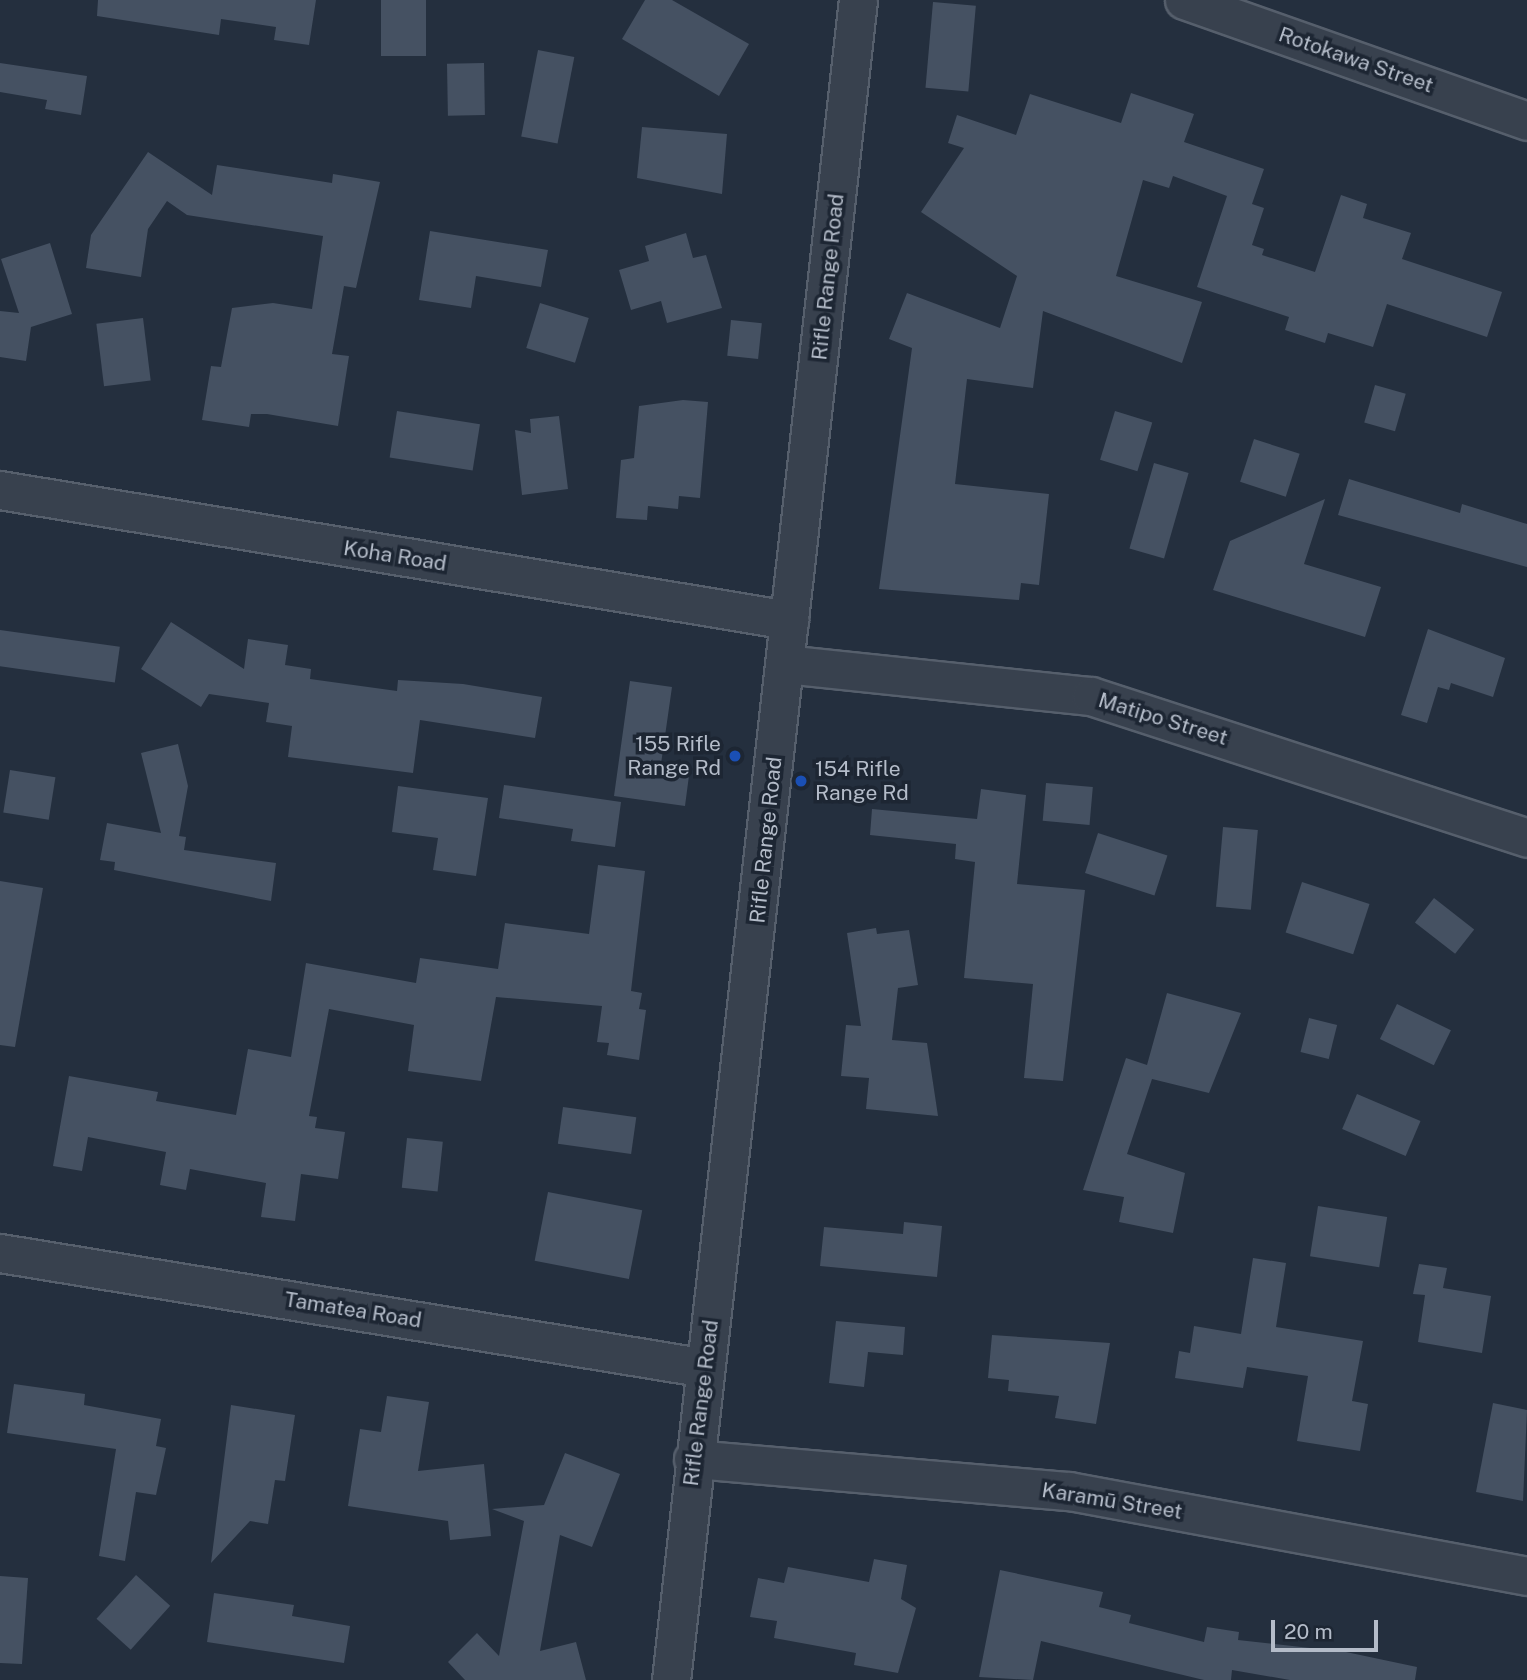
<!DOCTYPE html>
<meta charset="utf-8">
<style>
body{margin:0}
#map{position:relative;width:1527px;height:1680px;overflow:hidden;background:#242f3e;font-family:"Public Sans",sans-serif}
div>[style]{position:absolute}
.building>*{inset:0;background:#455162;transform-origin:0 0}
.roads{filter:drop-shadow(2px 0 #565f6c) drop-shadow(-2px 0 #565f6c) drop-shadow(0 2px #565f6c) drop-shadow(0 -2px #565f6c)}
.minor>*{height:37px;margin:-18.5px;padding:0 18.5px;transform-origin:18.5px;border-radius:18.5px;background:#38414e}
.dots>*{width:19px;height:19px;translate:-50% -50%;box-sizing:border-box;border:4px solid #1d2633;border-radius:50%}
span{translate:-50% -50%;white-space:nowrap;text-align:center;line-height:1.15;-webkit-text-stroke:7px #1d2633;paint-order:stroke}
.street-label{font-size:21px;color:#b4bcc9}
.poi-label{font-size:21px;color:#b4bcc9}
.right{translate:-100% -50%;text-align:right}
.left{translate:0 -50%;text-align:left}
.scale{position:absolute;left:1271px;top:1620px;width:107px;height:32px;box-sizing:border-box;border:4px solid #b4bcc9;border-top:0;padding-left:9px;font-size:21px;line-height:24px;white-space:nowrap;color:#b4bcc9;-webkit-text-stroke:5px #1d2633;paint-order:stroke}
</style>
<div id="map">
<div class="building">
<div style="clip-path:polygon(98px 0,316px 0,309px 45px,274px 40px,276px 27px,221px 19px,219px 35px,97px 16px)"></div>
<div style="left:381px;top:0;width:45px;height:56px"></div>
<div style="clip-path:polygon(645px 0,672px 0,749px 44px,719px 96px,622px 39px)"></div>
<div style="left:933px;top:2px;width:43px;height:86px;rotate:5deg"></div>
<div style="left:538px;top:50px;width:37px;height:88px;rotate:11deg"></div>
<div style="clip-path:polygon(0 63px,87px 76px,81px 115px,45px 109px,47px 100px,0 92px)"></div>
<div style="left:484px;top:63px;width:52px;height:37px;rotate:89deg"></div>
<div style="clip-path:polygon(1131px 93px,1194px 114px,1184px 142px,1264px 169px,1252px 204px,1264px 208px,1252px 245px,1264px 249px,1262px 255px,1315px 272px,1341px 195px,1367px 204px,1363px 218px,1411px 233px,1402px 259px,1502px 292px,1487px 337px,1387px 304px,1373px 347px,1328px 333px,1325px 343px,1285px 330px,1289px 317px,1197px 287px,1227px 196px,1173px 176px,1169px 188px,1143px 180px,1116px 276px,1202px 302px,1182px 363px,1043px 311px,1033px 388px,967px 379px,955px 484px,1049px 494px,1039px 585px,1021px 583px,1019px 600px,879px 589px,912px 348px,889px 339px,907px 293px,1000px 328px,1017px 276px,921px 212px,964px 148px,948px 143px,957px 115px,1016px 135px,1030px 94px,1121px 123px)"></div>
<div style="clip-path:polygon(642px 127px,727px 134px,722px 194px,637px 178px)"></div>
<div style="clip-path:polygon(148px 152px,212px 195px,217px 165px,332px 183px,333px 174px,380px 182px,356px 288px,344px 286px,332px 354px,349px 356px,338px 426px,267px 414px,251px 414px,249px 427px,202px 420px,211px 366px,221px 367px,232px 308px,273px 303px,312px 309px,323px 236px,187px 215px,167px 201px,148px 229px,141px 277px,86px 268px,91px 235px)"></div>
<div style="clip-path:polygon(430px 231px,548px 250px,541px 287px,476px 276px,471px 308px,419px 300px)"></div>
<div style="clip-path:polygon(686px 233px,693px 258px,706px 255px,722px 308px,667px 323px,661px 301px,631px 310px,619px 270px,649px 261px,645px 246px)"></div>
<div style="clip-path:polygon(50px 243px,72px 314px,31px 327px,26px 361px,0 357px,0 311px,19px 313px,1px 259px)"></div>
<div style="left:540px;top:303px;width:51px;height:47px;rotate:17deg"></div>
<div style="left:143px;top:318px;width:63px;height:47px;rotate:83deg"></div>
<div style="left:731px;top:320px;width:31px;height:36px;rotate:6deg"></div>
<div style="left:1375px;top:385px;width:32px;height:39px;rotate:16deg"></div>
<div style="clip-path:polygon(683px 400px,708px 402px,700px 498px,679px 496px,678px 509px,648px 506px,647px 520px,616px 518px,621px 460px,634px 458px,639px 406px)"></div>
<div style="left:397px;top:411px;width:84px;height:47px;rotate:9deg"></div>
<div style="left:1115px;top:411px;width:39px;height:51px;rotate:17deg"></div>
<div style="clip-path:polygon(559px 416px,568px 489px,522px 495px,515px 430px,531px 433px,530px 419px)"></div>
<div style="left:1254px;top:439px;width:48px;height:45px;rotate:18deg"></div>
<div style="left:1154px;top:463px;width:36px;height:89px;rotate:16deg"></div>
<div style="clip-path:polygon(1349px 479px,1460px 513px,1462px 504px,1527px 524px,1527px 567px,1338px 515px)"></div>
<div style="clip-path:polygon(1325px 499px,1304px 564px,1381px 587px,1365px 637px,1213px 590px,1230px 541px)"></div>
<div style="clip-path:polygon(171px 622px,244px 669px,248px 639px,288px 645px,285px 665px,311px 669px,310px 679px,397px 691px,398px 680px,463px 684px,542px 697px,535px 738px,420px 720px,413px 773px,288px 757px,292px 726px,266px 722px,269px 703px,209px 694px,201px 707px,141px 669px)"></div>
<div style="clip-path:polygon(1428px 629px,1505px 658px,1493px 697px,1451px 683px,1449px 690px,1438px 687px,1427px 723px,1401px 715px)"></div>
<div style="left:0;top:630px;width:121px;height:36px;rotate:8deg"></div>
<div style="clip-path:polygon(630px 681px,672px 687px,661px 764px,690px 768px,685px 806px,614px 796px)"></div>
<div style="clip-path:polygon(178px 744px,188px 786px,179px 836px,186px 837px,184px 850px,276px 863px,271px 901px,114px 870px,115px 862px,100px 860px,107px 823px,161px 833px,141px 753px)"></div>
<div style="left:10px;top:770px;width:46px;height:43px;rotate:9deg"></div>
<div style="left:1046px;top:783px;width:47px;height:38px;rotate:5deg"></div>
<div style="clip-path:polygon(504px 785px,621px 802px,615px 847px,571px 841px,573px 829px,499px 818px)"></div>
<div style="clip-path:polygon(398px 786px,488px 798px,476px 876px,433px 870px,438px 838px,392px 832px)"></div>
<div style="clip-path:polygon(981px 789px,1026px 795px,1017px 884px,1085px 890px,1063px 1081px,1024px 1078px,1033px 984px,964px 978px,975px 862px,955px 859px,956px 844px,870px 835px,872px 809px,977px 819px)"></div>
<div style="left:1223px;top:827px;width:35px;height:80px;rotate:5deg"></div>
<div style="left:1098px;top:833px;width:73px;height:42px;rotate:18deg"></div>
<div style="clip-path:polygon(598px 865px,645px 871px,631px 991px,642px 993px,639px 1009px,646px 1010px,639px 1060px,607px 1055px,609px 1043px,597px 1042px,602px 1006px,496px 997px,481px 1081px,408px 1071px,414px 1025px,329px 1009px,309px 1116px,317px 1117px,315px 1128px,345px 1132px,338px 1179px,301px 1174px,295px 1221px,261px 1217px,266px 1183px,190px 1169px,186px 1190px,160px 1185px,166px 1152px,88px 1137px,82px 1171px,53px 1166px,69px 1076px,158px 1092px,156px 1101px,236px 1115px,248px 1049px,291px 1057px,306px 963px,416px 983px,420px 958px,498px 969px,505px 923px,589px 934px)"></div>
<div style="clip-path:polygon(0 881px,43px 888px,15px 1047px,0 1045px)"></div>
<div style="left:1302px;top:882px;width:71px;height:53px;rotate:18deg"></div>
<div style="left:1434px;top:898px;width:51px;height:31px;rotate:38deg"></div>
<div style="clip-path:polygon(876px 928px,877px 934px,909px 930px,918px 985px,898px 988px,892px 1040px,927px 1043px,938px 1116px,866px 1109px,869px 1078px,841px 1076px,846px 1025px,861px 1026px,847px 933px)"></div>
<div style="clip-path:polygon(1167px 993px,1241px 1013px,1209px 1093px,1152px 1079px,1127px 1154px,1185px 1173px,1173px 1233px,1119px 1222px,1124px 1197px,1083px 1190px,1126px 1058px,1147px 1065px)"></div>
<div style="left:1397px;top:1004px;width:60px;height:39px;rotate:26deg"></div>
<div style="left:1309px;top:1018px;width:29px;height:35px;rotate:14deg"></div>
<div style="left:1357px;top:1094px;width:69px;height:38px;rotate:23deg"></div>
<div style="left:563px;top:1107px;width:74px;height:37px;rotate:8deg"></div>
<div style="left:407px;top:1138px;width:36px;height:50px;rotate:6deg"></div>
<div style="left:548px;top:1192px;width:96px;height:70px;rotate:11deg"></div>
<div style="left:1318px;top:1206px;width:70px;height:51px;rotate:9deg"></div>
<div style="clip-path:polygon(904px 1222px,942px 1226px,937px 1277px,820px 1266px,824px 1227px,903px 1234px)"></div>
<div style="clip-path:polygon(1253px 1258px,1286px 1263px,1276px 1327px,1363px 1341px,1352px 1401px,1368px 1404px,1360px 1451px,1297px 1441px,1308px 1376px,1247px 1367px,1243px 1388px,1175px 1378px,1179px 1351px,1190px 1353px,1194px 1326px,1241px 1334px)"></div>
<div style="clip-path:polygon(1419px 1264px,1447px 1268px,1443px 1288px,1491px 1296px,1482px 1353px,1418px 1342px,1425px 1295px,1413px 1294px)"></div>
<div style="clip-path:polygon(836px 1321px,905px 1327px,903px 1355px,868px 1352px,864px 1387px,829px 1383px)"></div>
<div style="clip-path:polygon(992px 1335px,1110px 1343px,1096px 1424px,1055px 1418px,1059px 1396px,1008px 1391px,1009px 1380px,988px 1378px)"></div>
<div style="clip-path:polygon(14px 1384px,85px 1394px,84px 1405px,161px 1419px,156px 1446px,166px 1448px,156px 1495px,136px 1492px,125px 1561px,99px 1556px,116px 1449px,7px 1433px)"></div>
<div style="clip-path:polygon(387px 1396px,429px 1402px,418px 1471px,484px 1464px,491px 1536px,450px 1540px,448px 1521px,348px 1506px,360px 1429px,381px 1432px)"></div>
<div style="clip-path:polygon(1493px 1403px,1527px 1410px,1523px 1501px,1476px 1492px)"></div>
<div style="clip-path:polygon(231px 1405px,295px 1415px,285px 1481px,275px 1480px,268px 1524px,250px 1521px,211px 1563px)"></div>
<div style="clip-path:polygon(565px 1453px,620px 1474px,592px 1547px,560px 1535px,540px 1651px,576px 1642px,586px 1680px,465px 1680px,448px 1662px,477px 1633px,499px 1656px,524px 1521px,492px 1509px,544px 1505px)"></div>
<div style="clip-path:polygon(874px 1559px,907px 1565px,901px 1599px,916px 1608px,898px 1673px,854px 1665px,856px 1653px,774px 1638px,777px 1621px,750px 1617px,758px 1578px,784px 1583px,788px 1567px,869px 1582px)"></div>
<div style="clip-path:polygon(1000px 1570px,1103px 1592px,1099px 1607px,1131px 1615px,1129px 1623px,1204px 1642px,1207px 1627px,1239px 1632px,1238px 1640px,1346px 1652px,1417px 1667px,1415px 1680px,1290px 1680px,1232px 1670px,1231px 1680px,1204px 1680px,1041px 1641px,1033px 1680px,979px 1677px)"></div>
<div style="left:136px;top:1575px;width:46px;height:59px;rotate:42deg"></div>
<div style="clip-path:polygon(0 1576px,28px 1578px,22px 1664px,0 1663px)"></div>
<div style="clip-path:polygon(214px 1593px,294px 1605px,292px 1616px,350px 1626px,344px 1663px,207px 1642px)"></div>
</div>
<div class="roads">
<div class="minor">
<div style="left:1184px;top:0;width:364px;rotate:19.4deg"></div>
<div style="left:0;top:490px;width:800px;rotate:9.36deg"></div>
<div style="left:785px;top:664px;width:308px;rotate:6deg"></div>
<div style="left:1091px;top:696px;width:459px;rotate:18deg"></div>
<div style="left:0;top:1253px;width:715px;rotate:9.25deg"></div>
<div style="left:693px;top:1459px;width:377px;rotate:4.9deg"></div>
<div style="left:1069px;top:1491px;width:466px;rotate:10.5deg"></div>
<div style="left:671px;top:1680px;width:1690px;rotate:-83.65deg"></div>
</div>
</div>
<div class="dots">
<div style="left:735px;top:756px;background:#1a4fb4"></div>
<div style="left:801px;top:781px;background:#1a4fb4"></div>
</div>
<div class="street-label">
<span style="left:1356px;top:60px;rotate:19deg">Rotokawa Street</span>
<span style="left:828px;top:277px;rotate:-84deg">Rifle Range Road</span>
<span style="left:395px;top:556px;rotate:9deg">Koha Road</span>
<span style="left:1163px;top:719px;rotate:17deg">Matipo Street</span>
<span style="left:766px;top:840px;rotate:-84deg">Rifle Range Road</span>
<span style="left:353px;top:1310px;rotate:9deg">Tamatea Road</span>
<span style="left:701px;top:1403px;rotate:-83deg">Rifle Range Road</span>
<span style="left:1112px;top:1501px;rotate:9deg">Karamū Street</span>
</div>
<div class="poi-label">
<span class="right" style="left:721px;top:756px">155 Rifle<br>Range Rd</span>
<span class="left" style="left:815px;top:781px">154 Rifle<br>Range Rd</span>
</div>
<div class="scale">20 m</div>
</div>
